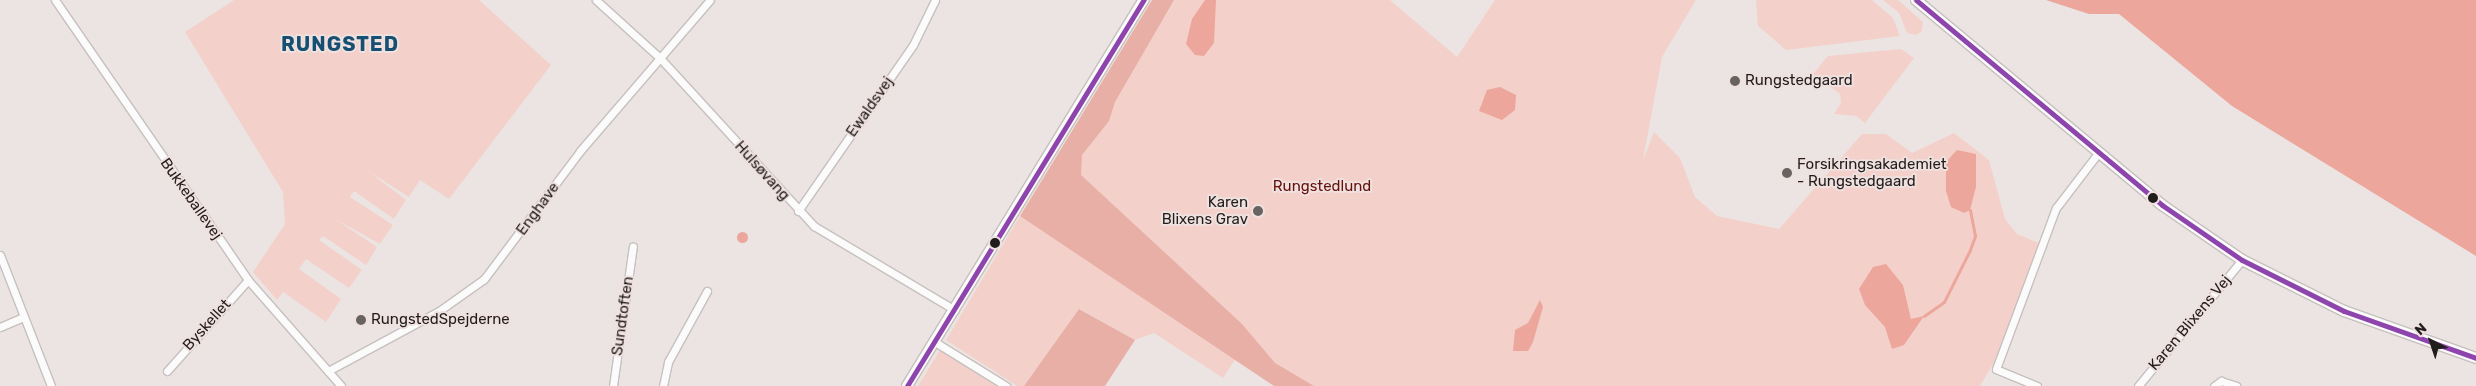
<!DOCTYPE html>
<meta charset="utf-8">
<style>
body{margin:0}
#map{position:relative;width:2476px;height:386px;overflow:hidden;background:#ece4e2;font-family:Rubik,sans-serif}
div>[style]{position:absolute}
.green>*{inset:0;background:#f3d1ca}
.forest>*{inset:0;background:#e8afa6}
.water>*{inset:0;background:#eca69b}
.round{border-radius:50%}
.stream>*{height:2.5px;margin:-1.25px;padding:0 1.25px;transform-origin:1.25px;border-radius:1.25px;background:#eca69b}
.roads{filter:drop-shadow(1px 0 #c6c0be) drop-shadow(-1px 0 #c6c0be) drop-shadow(0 1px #c6c0be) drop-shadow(0 -1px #c6c0be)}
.street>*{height:7px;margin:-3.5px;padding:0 3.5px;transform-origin:3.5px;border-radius:3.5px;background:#fcfbfb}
.secondary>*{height:10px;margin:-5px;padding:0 5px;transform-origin:5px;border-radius:5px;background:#fcfbfb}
.bus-1>*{height:5px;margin:-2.5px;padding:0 2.5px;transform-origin:2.5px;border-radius:2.5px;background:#8e44ad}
.dots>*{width:14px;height:14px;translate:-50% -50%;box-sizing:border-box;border:2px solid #efe1df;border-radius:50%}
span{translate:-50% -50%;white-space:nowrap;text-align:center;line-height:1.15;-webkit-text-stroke:4px #efe1df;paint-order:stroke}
.poi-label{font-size:15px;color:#211d1c}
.left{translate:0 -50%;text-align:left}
.right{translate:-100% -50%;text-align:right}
.street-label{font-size:15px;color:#211d1c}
.park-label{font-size:15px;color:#67110a}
.district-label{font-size:20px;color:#164f71;font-weight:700;letter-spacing:1px}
.north{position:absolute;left:2406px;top:316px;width:50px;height:50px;-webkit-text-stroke:4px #efe1df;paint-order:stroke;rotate:319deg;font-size:14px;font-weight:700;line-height:20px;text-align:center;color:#211d1c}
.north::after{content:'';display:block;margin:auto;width:18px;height:22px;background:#211d1c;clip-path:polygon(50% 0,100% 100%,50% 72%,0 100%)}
</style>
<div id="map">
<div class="green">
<div style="clip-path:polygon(234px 0,479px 0,551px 65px,449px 199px,420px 180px,409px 197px,368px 171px,406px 200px,394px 219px,354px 191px,350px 197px,393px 225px,380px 244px,335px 219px,377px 247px,366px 265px,323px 236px,319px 240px,362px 270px,349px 288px,306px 259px,299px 269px,341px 299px,326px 322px,283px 292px,277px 300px,253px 272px,285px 224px,283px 192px,185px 32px)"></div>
<div style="clip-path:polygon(1160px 0,1390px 0,1457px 57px,1495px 0,1696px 0,1662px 57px,1643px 160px,1654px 132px,1680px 158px,1695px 197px,1717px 216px,1779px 229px,1862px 134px,1886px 134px,1912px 153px,1954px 133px,1989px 160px,2005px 219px,2017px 234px,2039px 243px,1995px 361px,1980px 386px,1286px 386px,1041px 197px)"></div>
<div style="clip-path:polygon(1756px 0,1872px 0,1893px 18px,1900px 36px,1786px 50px,1758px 26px)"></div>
<div style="clip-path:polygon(1883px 0,1898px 0,1923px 22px,1922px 31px,1916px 35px,1907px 33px,1899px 13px)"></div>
<div style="clip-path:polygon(1901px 49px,1914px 58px,1865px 123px,1856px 116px,1834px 114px,1841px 103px,1840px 94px,1813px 74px,1828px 56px)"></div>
<div style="clip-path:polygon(1020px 216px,1236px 358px,1223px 378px,1154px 333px,1135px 340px,1080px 309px,1024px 386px,1017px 386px,946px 340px)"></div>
<div style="clip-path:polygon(940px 350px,998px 386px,918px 386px)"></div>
</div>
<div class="forest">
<div style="clip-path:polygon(1152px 0,1174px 0,1115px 102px,1109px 121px,1082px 155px,1081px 175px,1242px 324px,1275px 363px,1314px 386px,1274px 386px,1020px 216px)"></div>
<div style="clip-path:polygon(1079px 309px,1135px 340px,1105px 386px,1024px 386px)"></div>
</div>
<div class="water">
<div style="clip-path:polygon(1205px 0,1216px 0,1214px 43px,1204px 56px,1195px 55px,1186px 44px,1192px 19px)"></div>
<div style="clip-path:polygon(2046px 0,2476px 0,2476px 256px,2232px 106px,2119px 14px,2089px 14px)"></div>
<div style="clip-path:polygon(1500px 87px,1516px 95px,1515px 110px,1502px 120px,1479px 111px,1487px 90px)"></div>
<div style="clip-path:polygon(1957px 150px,1976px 154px,1976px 187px,1970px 210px,1964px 213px,1951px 207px,1946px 191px,1946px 162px)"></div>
<div class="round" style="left:736.5px;top:231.5px;width:11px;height:11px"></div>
<div style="clip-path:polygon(1886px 264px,1903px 285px,1911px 319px,1924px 316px,1904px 345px,1892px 349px,1885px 327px,1865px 305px,1859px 289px,1873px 267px)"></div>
<div style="clip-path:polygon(1540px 300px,1543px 307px,1533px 342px,1528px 351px,1513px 351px,1515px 330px,1528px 323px)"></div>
</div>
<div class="stream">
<div style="left:1924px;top:316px;width:24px;rotate:-35deg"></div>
<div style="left:1944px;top:302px;width:58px;rotate:-63.4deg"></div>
<div style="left:1970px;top:250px;width:15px;rotate:-70deg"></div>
<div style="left:1975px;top:236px;width:26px;rotate:-101deg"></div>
</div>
<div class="roads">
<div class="street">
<div style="left:55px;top:0;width:340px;rotate:55.4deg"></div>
<div style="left:248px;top:280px;width:141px;rotate:48.7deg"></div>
<div style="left:596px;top:0;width:86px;rotate:42.2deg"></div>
<div style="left:660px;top:58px;width:228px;rotate:47.5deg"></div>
<div style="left:814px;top:226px;width:164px;rotate:30.8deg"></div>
<div style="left:798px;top:211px;width:202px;rotate:-55.3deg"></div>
<div style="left:913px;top:45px;width:50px;rotate:-63.9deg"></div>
<div style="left:0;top:255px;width:141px;rotate:68.7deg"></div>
<div style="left:0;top:327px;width:26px;rotate:-23deg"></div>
<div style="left:935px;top:342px;width:84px;rotate:31.8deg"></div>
<div style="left:167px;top:371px;width:122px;rotate:-48.3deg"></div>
<div style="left:328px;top:371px;width:126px;rotate:-28.4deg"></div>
<div style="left:439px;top:311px;width:55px;rotate:-35.4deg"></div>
<div style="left:484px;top:279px;width:160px;rotate:-53.1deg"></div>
<div style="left:580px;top:151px;width:199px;rotate:-49.3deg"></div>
<div style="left:613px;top:386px;width:141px;rotate:-81.9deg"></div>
<div style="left:663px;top:386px;width:25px;rotate:-78deg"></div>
<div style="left:668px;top:362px;width:81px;rotate:-61.2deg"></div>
<div style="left:2037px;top:386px;width:44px;rotate:-157.5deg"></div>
<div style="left:1996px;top:369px;width:172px;rotate:-69.6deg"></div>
<div style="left:2056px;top:208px;width:71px;rotate:-52.5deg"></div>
<div style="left:2138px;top:386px;width:163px;rotate:-50.5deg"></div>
<div style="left:2214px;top:386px;width:9px;rotate:-36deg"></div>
<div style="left:2221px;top:381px;width:16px;rotate:18deg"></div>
</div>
<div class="secondary">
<div style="left:1916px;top:0;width:320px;rotate:39.8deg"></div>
<div style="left:2162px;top:205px;width:97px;rotate:34.5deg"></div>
<div style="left:2242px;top:260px;width:114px;rotate:26.6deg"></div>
<div style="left:2344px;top:311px;width:140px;rotate:19.6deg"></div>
<div style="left:907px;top:386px;width:453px;rotate:-58.5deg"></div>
</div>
</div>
<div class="bus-1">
<div style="left:1916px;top:0;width:320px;rotate:39.8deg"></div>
<div style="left:2162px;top:205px;width:97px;rotate:34.5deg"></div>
<div style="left:2242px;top:260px;width:114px;rotate:26.6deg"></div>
<div style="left:2344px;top:311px;width:140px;rotate:19.6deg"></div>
<div style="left:907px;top:386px;width:453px;rotate:-58.5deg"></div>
</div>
<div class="dots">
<div style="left:1735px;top:81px;background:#686361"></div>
<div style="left:1787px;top:173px;background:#686361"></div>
<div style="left:2153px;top:198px;background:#211d1c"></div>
<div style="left:1258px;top:211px;background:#686361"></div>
<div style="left:995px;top:243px;background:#211d1c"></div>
<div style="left:361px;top:320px;background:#686361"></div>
</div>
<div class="poi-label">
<span class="left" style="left:1745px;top:81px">Rungstedgaard</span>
<span class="left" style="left:1797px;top:173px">Forsikringsakademiet<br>- Rungstedgaard</span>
<span class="right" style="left:1248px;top:211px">Karen<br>Blixens Grav</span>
<span class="left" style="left:371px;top:320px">RungstedSpejderne</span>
</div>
<div class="street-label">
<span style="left:870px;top:107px;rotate:-55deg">Ewaldsvej</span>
<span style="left:762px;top:171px;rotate:48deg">Hulsøvang</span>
<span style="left:191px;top:199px;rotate:55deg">Bukkeballevej</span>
<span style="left:538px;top:209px;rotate:-54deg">Enghave</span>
<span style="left:623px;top:316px;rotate:-82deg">Sundtoften</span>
<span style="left:2190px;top:323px;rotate:-50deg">Karen Blixens Vej</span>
<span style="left:207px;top:325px;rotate:-48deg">Byskellet</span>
</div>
<div class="park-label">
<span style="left:1322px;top:187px">Rungstedlund</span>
</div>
<div class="district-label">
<span style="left:340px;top:44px">RUNGSTED</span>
</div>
<div class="north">N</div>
</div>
